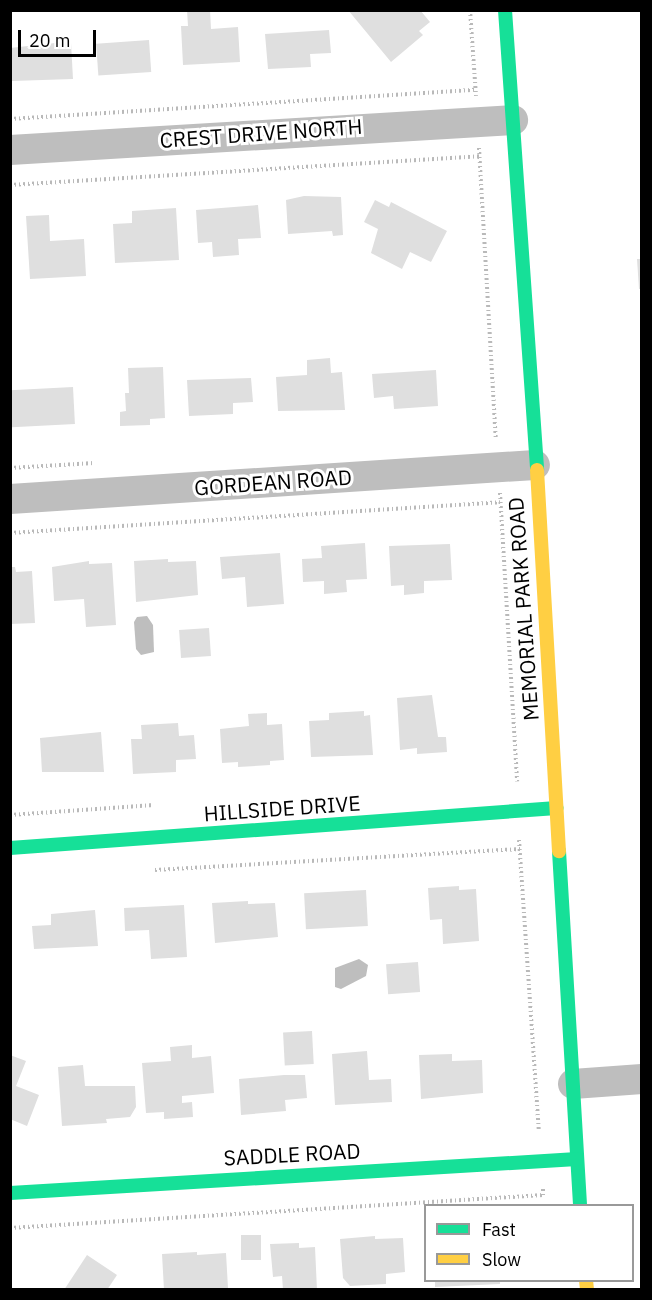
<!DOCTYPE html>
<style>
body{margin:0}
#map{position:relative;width:652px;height:1300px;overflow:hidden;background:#fff;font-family:"IBM Plex Sans",sans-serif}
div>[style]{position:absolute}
.water>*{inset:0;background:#bebebe}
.building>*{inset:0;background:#dfdfdf;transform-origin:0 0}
.path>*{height:4px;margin-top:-2px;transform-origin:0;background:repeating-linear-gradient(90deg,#b9b9b9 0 1.5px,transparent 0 4.5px)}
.street>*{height:30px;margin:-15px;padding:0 15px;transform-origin:15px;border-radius:15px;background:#bebebe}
.fast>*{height:14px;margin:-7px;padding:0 7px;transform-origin:7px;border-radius:7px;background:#16e098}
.slow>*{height:14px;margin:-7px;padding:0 7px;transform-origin:7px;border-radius:7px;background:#ffcf43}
span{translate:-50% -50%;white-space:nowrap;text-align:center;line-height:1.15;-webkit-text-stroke:6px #fff;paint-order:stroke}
.street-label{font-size:21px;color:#000}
.frame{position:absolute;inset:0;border:12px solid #000;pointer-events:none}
.legend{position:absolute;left:424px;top:1204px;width:210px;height:78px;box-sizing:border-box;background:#fff;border:2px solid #999;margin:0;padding:8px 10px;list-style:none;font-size:18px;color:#000}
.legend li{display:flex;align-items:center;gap:12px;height:30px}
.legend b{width:30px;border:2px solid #999}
.scale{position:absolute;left:18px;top:30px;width:78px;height:27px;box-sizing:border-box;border:3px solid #000;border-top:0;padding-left:8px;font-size:18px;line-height:21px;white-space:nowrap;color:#000;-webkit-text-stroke:4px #fff;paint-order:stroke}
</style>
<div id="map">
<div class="water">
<div style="clip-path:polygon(147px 616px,153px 625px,154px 652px,141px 655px,136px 649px,134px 622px,137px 617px)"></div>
<div style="clip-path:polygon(359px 959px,368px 965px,366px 976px,341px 989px,335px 987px,335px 968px)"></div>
</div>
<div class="building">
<div style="clip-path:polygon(187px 10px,210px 10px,211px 29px,238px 27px,240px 62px,183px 65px,181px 26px,188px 26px)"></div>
<div style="clip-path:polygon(348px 10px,420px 10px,430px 22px,419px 31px,423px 35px,391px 62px)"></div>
<div style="clip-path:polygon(329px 30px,331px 53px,310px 54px,311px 67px,268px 69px,265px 34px)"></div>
<div style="left:149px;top:40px;width:32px;height:53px;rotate:86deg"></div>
<div style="clip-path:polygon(64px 42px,71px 43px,73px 79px,12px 81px,10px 48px)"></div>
<div style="clip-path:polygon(304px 196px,341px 197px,343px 235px,333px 236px,332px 231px,288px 234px,286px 200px)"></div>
<div style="clip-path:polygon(375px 200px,389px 207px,391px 202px,447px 231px,431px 262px,410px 252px,402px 269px,371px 253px,378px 229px,364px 222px)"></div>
<div style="clip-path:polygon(258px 205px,261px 238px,238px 239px,239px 255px,213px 257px,212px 242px,198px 243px,196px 210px)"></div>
<div style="clip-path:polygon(176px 208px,179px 260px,115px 263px,113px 224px,132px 223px,132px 211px)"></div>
<div style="clip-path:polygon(49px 215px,50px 241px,84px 239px,86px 276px,30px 279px,26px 216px)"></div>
<div style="clip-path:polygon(637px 259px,642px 259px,642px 289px,639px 289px)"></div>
<div style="clip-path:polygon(330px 358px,331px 373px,342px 372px,345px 410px,278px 411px,276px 377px,307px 375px,307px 360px)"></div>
<div style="clip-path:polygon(163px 367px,165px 418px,150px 419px,150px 425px,120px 426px,120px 412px,126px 411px,125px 393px,129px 393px,128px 368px)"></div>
<div style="clip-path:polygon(436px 370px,438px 406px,394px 409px,393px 396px,374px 398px,372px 374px)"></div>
<div style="clip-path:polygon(251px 378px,253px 402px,233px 403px,233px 414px,189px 416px,187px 380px)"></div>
<div style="left:73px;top:387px;width:37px;height:63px;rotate:87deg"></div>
<div style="clip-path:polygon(365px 543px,367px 579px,346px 580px,347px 592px,324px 594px,324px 581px,303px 582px,302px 559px,322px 558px,321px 546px)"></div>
<div style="clip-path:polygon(450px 544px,452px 580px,424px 581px,424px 593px,404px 595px,404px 585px,391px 586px,389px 546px)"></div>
<div style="clip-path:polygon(280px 553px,284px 604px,247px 607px,245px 577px,222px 579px,220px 557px)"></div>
<div style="clip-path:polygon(168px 559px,168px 562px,196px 561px,198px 595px,136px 602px,134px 561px)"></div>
<div style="clip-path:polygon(89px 561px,89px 564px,112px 563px,116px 625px,86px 627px,84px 599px,54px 601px,52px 567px)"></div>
<div style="clip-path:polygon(10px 567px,15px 567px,16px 572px,32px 571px,35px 623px,10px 624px)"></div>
<div style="left:209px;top:628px;width:28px;height:30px;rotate:86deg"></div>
<div style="clip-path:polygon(432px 695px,438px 737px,446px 737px,447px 752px,417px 754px,417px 748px,400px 750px,397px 698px)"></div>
<div style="clip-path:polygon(364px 711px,364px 716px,370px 715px,373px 755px,311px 757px,309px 721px,329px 720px,329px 713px)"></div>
<div style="clip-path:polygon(267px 713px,267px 725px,282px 724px,284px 760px,270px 761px,270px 765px,238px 767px,238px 762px,222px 763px,220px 729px,249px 726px,248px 714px)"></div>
<div style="clip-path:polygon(178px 723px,179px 736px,194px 735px,196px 759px,176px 760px,176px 772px,133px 774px,131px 739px,142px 739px,141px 725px)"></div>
<div style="clip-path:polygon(101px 732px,104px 772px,42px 772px,40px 738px)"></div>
<div style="clip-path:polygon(459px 886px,459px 890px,476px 889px,479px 941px,443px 944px,442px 919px,430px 920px,428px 888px)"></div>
<div style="left:366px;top:890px;width:36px;height:62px;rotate:87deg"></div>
<div style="clip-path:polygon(248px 901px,248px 904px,275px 903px,278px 937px,215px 943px,212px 903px)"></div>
<div style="clip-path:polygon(184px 905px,187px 957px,151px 959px,149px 930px,125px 931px,124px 908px)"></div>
<div style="clip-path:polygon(95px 910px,98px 946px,34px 949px,32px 926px,51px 925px,51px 914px)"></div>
<div style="left:418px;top:962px;width:30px;height:32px;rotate:86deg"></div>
<div style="left:312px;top:1031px;width:33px;height:29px;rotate:87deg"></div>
<div style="clip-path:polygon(192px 1045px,192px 1058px,211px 1056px,214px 1093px,182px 1096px,182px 1103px,192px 1102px,193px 1117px,164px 1119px,164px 1112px,146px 1113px,142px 1063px,171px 1061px,170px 1047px)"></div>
<div style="clip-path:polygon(367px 1051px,369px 1080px,391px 1079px,392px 1102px,335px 1105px,332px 1054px)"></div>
<div style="clip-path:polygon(452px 1054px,452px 1061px,482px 1060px,483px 1093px,421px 1099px,419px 1055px)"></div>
<div style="clip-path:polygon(10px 1055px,26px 1061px,16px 1086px,39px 1095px,27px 1126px,10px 1119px)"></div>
<div style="clip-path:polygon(83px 1065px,85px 1086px,135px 1086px,136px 1107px,130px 1117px,106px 1119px,107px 1123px,62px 1126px,58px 1067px)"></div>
<div style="clip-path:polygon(284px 1075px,305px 1075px,307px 1098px,285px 1100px,286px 1111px,241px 1115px,239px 1079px)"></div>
<div style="left:241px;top:1235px;width:20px;height:25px"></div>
<div style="clip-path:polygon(375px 1236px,375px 1239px,403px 1238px,405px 1272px,386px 1274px,386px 1284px,350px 1286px,343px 1278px,340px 1239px)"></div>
<div style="clip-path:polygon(299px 1243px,299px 1248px,315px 1247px,317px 1290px,283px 1290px,282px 1276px,273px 1277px,270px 1244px)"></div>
<div style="clip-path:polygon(197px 1252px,197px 1255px,226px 1253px,228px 1288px,164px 1290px,162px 1254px)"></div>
<div style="clip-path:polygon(87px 1255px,117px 1275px,107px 1290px,64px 1290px)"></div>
<div style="clip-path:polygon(435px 1280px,500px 1280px,500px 1284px,435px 1287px)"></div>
</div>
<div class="path">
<div style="left:470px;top:10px;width:86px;rotate:86deg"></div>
<div style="left:10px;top:119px;width:466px;rotate:-3.6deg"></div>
<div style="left:479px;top:148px;width:292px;rotate:86.7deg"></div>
<div style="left:10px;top:185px;width:470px;rotate:-3.5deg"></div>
<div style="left:10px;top:468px;width:84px;rotate:-3.4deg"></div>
<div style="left:500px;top:493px;width:289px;rotate:86.6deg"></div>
<div style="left:10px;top:533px;width:491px;rotate:-3.6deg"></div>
<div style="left:10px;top:815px;width:144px;rotate:-4deg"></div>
<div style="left:519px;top:840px;width:291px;rotate:86.1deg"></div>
<div style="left:155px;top:870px;width:366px;rotate:-3.3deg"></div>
<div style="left:10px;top:1228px;width:534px;rotate:-3.54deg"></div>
<div style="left:543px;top:1195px;width:6px;rotate:-90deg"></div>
<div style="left:10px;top:1288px;width:2px;rotate:63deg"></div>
</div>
<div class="street">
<div style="left:10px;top:150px;width:504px;rotate:-3.41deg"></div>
<div style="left:10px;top:499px;width:526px;rotate:-3.71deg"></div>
<div style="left:573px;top:1084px;width:69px;rotate:-4.1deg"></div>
</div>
<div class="fast">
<div style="left:505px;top:10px;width:461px;rotate:86deg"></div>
<div style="left:10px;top:848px;width:548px;rotate:-4.18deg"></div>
<div style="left:559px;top:851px;width:356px;rotate:86.6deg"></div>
<div style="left:10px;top:1193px;width:568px;rotate:-3.43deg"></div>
</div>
<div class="slow">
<div style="left:537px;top:470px;width:382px;rotate:86.7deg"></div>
<div style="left:586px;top:1280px;width:10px;rotate:84deg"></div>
</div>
<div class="street-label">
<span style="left:261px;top:133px;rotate:-4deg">CREST DRIVE NORTH</span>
<span style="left:273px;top:482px;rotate:-4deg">GORDEAN ROAD</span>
<span style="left:523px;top:609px;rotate:-94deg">MEMORIAL PARK ROAD</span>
<span style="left:282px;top:808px;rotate:-4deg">HILLSIDE DRIVE</span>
<span style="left:292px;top:1154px;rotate:-3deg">SADDLE ROAD</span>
</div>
<div class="frame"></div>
<ul class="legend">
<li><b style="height:8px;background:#16e098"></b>Fast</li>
<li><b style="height:8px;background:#ffcf43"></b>Slow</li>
</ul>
<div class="scale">20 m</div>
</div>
